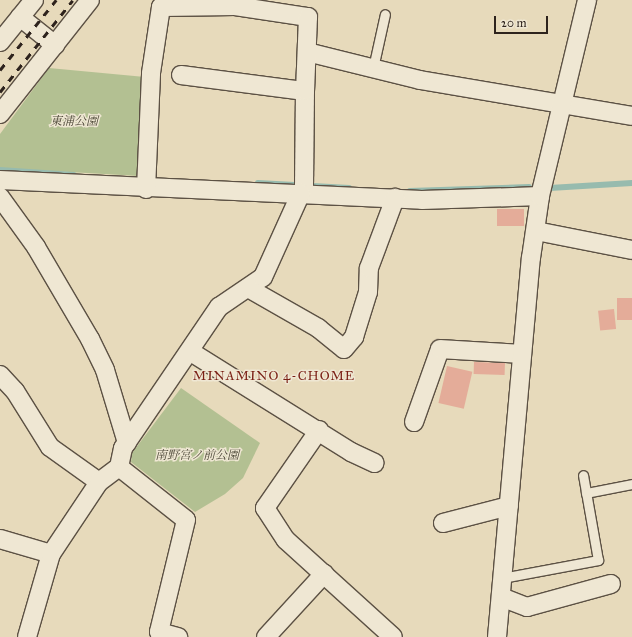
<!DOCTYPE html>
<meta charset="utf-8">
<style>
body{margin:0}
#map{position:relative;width:632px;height:637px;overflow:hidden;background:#e7dabb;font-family:"IM FELL Great Primer","Noto Serif JP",serif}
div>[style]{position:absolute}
.green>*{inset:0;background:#b3c092}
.stream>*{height:5.5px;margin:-2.75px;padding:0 2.75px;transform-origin:2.75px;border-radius:2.75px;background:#97bbae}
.building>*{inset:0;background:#e4ac99;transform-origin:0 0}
.roads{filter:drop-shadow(1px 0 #5c5144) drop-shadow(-1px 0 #5c5144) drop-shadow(0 1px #5c5144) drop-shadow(0 -1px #5c5144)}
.service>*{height:9px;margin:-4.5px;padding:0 4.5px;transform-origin:4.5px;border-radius:4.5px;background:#efe7d3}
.minor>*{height:18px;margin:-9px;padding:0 9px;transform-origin:9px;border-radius:9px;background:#efe7d3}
.rail>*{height:3px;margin-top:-1.5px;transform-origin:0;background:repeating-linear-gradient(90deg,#2e231d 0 7px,transparent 0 14px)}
span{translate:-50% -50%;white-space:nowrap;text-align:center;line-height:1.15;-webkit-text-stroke:3px #efe7d3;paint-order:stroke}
.park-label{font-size:12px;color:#4f4a3a;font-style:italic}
.neighbourhood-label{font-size:13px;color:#7a1f14;letter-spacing:1px}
.scale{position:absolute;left:494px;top:16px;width:54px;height:18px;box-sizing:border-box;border:2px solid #2e231d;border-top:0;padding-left:5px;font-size:12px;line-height:14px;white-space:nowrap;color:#2e231d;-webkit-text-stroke:3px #efe7d3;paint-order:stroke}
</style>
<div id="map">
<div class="green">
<div style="clip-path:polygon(49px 68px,145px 77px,139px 176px,0 168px,0 134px)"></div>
<div style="clip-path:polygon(181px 388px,260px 443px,243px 478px,225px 494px,195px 512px,131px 462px,132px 453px)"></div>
</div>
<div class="stream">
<div style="left:0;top:170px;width:74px;rotate:3.9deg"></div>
<div style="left:258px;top:183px;width:91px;rotate:3.1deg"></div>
<div style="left:550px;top:188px;width:82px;rotate:-3.5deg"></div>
<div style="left:410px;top:191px;width:119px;rotate:-1.9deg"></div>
</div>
<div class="building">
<div style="left:497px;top:209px;width:27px;height:17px"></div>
<div style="left:617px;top:298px;width:15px;height:22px"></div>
<div style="left:614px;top:309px;width:20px;height:16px;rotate:84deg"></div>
<div style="left:474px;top:362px;width:31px;height:12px;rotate:2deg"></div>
<div style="left:447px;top:366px;width:26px;height:38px;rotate:13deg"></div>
</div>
<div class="roads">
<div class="service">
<div style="left:373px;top:68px;width:55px;rotate:-77.5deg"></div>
<div style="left:586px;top:493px;width:47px;rotate:-11.1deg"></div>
<div style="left:502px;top:578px;width:98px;rotate:-10.6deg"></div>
<div style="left:598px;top:560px;width:86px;rotate:-100deg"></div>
</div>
<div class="minor">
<div style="left:20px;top:17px;width:45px;rotate:38.7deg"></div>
<div style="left:0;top:42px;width:54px;rotate:-51deg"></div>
<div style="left:307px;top:52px;width:116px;rotate:13.9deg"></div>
<div style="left:420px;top:80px;width:215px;rotate:9.6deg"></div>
<div style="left:181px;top:75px;width:125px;rotate:7.4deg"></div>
<div style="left:305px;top:91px;width:103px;rotate:90.6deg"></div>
<div style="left:0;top:114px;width:145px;rotate:-51.7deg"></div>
<div style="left:0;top:180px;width:422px;rotate:2.7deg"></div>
<div style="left:422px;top:200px;width:118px;rotate:-1.9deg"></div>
<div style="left:146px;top:189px;width:116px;rotate:-87.5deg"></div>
<div style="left:151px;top:73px;width:67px;rotate:-81.4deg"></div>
<div style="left:161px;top:7px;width:74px;rotate:-0.8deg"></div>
<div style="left:235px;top:6px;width:74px;rotate:8.6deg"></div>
<div style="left:308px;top:17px;width:74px;rotate:92.3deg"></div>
<div style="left:0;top:197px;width:62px;rotate:54.2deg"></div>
<div style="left:36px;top:247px;width:107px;rotate:59.6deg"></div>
<div style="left:90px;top:339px;width:34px;rotate:64deg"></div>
<div style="left:105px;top:370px;width:76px;rotate:73.2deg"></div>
<div style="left:536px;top:231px;width:98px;rotate:11.2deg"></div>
<div style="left:248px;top:288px;width:81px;rotate:29.7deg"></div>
<div style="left:318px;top:328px;width:33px;rotate:39deg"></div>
<div style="left:344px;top:349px;width:16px;rotate:-50deg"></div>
<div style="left:354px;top:337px;width:47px;rotate:-72.7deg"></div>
<div style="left:368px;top:292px;width:24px;rotate:-88deg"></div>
<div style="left:369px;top:268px;width:75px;rotate:-69.6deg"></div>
<div style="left:191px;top:352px;width:189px;rotate:32deg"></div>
<div style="left:351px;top:452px;width:26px;rotate:25deg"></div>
<div style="left:0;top:375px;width:22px;rotate:47deg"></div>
<div style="left:15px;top:391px;width:66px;rotate:58deg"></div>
<div style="left:50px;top:447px;width:60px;rotate:35.5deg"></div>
<div style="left:414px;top:422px;width:77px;rotate:-70.4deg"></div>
<div style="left:440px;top:349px;width:82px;rotate:3.5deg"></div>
<div style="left:319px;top:430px;width:95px;rotate:124.7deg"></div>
<div style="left:265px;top:508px;width:38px;rotate:57deg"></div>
<div style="left:286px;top:540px;width:144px;rotate:42.2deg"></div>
<div style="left:119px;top:467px;width:85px;rotate:38.3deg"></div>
<div style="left:186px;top:520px;width:115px;rotate:103.6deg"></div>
<div style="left:159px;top:632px;width:20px;rotate:15deg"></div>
<div style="left:443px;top:523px;width:68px;rotate:-14.4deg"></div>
<div style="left:0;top:539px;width:53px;rotate:16.4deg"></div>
<div style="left:501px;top:597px;width:28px;rotate:21deg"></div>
<div style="left:527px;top:607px;width:87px;rotate:-15.3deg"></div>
<div style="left:27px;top:637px;width:86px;rotate:-73.9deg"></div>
<div style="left:51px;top:554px;width:87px;rotate:-56.3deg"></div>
<div style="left:99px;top:482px;width:25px;rotate:-37deg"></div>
<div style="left:119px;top:467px;width:19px;rotate:-78deg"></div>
<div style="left:123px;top:448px;width:171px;rotate:-55.8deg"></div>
<div style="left:219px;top:307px;width:53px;rotate:-34.3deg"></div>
<div style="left:263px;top:277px;width:92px;rotate:-65.7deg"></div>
<div style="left:266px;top:637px;width:86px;rotate:-47.4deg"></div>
<div style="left:497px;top:637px;width:381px;rotate:-84.9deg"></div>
<div style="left:531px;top:258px;width:63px;rotate:-81.7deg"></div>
<div style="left:540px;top:196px;width:202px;rotate:-76.5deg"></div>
</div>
</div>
<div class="rail">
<div style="left:0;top:70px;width:90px;rotate:-51.3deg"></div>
<div style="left:0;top:92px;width:117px;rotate:-51.6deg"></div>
</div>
<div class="park-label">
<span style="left:74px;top:122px">東浦公園</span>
<span style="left:197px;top:456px">南野宮ノ前公園</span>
</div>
<div class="neighbourhood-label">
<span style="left:274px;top:376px">MINAMINO 4-CHOME</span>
</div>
<div class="scale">20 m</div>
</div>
